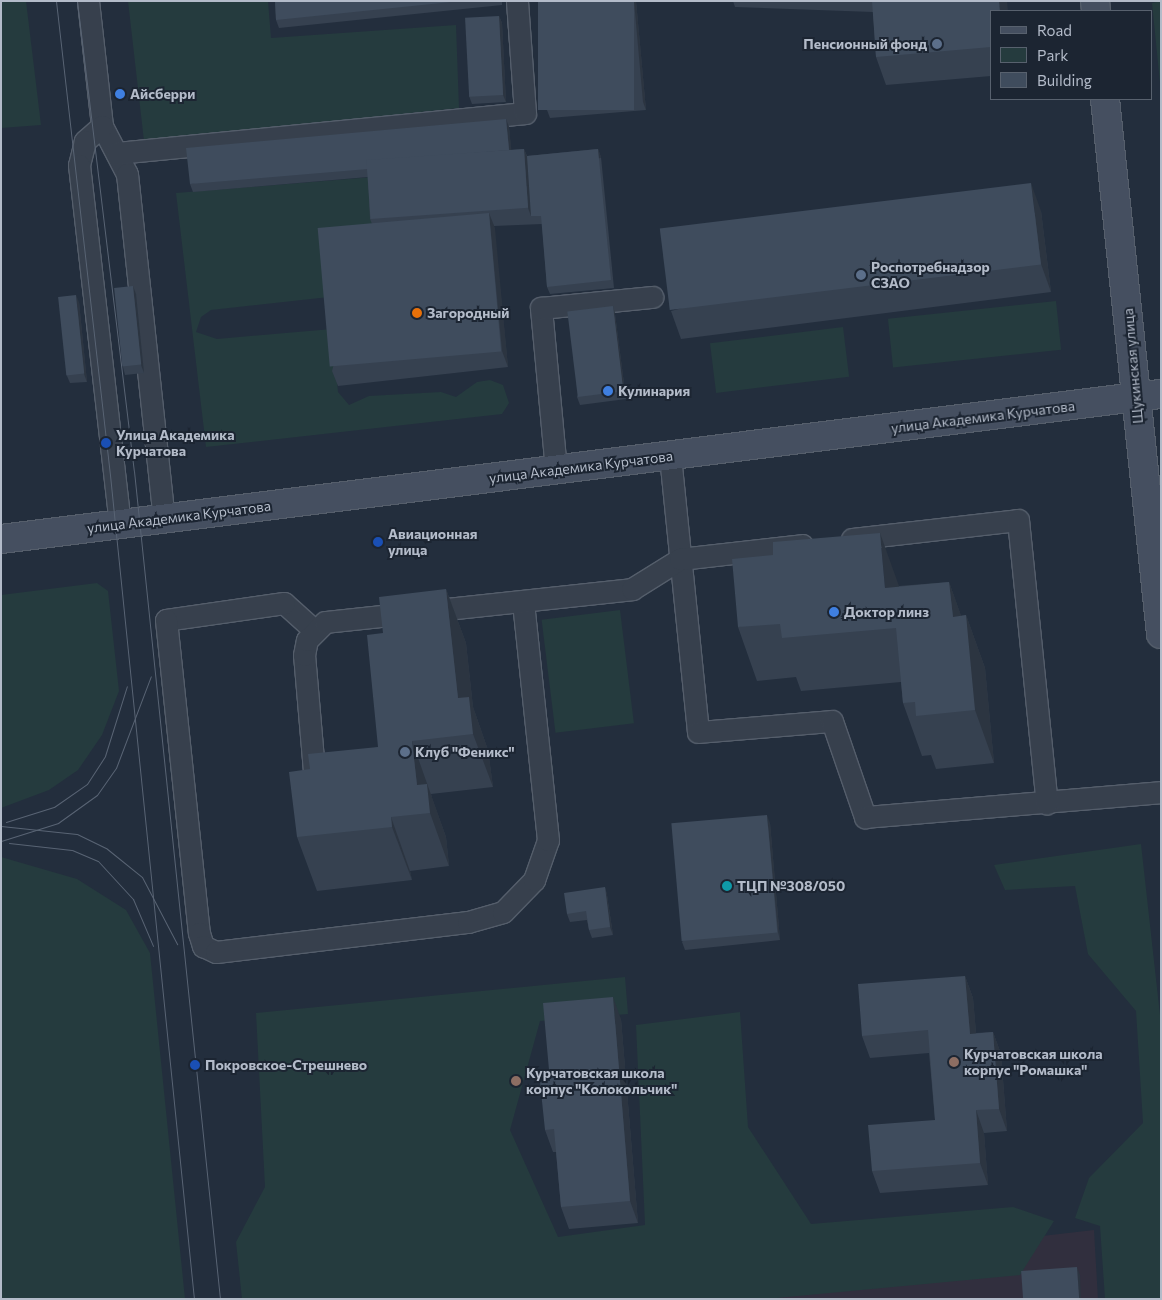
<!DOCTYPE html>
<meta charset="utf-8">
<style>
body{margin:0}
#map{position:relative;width:1162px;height:1300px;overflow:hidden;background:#232e3d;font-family:Commissioner,sans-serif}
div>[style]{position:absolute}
.medical>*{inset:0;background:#312f3e}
.green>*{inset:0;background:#253b3e;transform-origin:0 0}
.roads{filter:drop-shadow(1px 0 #555e6b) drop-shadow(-1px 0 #555e6b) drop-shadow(0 1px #555e6b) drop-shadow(0 -1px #555e6b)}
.service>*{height:21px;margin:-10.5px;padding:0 10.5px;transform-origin:10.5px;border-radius:10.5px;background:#37404d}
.secondary>*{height:28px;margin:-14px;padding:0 14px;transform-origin:14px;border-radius:14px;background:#454f60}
.tram>*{height:1px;margin:-0.5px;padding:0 0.5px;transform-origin:0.5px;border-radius:0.5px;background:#596474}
.wall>*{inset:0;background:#364150}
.shaded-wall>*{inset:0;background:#2c3541;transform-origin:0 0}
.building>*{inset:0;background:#3f4c5d;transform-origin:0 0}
.dots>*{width:14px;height:14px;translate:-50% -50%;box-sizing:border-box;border:2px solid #1c2532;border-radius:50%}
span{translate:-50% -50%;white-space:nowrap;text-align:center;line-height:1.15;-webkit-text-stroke:4px #1c2532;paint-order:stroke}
.poi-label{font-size:14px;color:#b3bbc9;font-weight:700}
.right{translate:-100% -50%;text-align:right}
.left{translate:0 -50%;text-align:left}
.street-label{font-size:14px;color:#b3bbc9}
.frame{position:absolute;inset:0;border:2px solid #b3bbc9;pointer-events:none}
.legend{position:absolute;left:990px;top:10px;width:162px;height:90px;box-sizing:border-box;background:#1c2532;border:1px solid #58616e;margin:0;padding:6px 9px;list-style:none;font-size:15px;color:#b3bbc9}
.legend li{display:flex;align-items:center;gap:10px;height:25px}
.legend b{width:25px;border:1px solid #58616e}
</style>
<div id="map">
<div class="medical">
<div style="clip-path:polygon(1094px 1230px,1098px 1299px,436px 1299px,763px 1268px)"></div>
</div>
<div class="green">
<div style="clip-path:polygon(1px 1px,26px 1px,41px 125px,1px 128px)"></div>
<div style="clip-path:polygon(128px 1px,268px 1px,271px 38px,456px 25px,459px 108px,144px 141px)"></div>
<div style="clip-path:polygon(1161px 1px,1161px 93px,1152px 3px)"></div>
<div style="clip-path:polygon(373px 177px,376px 234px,329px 297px,211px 310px,201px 317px,196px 332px,217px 339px,332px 329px,338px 392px,349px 405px,369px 396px,441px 392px,456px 397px,477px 382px,490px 380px,503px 385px,509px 403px,502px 414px,206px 447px,176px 193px)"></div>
<div style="left:1056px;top:301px;width:49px;height:169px;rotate:84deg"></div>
<div style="left:843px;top:327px;width:50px;height:134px;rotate:83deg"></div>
<div style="clip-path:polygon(97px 583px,108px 591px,119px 691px,102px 735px,78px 770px,49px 790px,1px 808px,1px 595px)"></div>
<div style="left:620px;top:610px;width:114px;height:79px;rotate:83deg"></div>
<div style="clip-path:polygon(1141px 844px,1161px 1024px,1161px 1299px,1105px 1299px,1100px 1226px,1075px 1218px,1089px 1178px,1143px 1123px,1136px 1011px,1088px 954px,1075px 886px,1005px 890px,994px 865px)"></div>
<div style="clip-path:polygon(1px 857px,77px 879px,126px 910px,150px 953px,185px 1299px,1px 1299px)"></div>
<div style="clip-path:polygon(625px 977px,628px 1014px,540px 1021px,510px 1130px,558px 1237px,645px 1225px,636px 1025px,740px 1012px,748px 1127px,811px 1224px,1013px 1207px,1054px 1221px,1020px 1275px,766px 1299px,242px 1299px,236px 1242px,265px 1187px,256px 1013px)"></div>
</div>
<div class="roads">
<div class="service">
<div style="left:88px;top:1px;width:126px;rotate:83.6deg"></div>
<div style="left:102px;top:126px;width:54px;rotate:62.5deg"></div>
<div style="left:127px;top:174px;width:348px;rotate:83.9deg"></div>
<div style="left:102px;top:126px;width:23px;rotate:139deg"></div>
<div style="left:85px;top:141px;width:25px;rotate:104deg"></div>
<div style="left:79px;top:165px;width:362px;rotate:83.5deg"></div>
<div style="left:117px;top:153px;width:410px;rotate:-5.6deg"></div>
<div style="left:525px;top:113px;width:112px;rotate:-94.1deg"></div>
<div style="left:670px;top:456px;width:277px;rotate:84.2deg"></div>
<div style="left:698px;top:732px;width:134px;rotate:-4.7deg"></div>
<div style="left:832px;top:721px;width:102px;rotate:71deg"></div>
<div style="left:865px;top:817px;width:297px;rotate:-4.8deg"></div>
<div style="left:556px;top:470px;width:163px;rotate:-95.3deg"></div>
<div style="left:541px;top:308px;width:112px;rotate:-5.7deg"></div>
<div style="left:852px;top:539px;width:167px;rotate:-6.5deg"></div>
<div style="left:1018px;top:520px;width:285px;rotate:84.2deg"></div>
<div style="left:314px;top:630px;width:40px;rotate:-138deg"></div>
<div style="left:284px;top:603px;width:119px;rotate:171.8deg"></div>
<div style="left:166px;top:620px;width:315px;rotate:84deg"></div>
<div style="left:199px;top:933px;width:14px;rotate:73deg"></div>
<div style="left:203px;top:946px;width:14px;rotate:25deg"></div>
<div style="left:216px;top:952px;width:254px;rotate:-6.8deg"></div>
<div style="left:468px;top:922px;width:36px;rotate:-16deg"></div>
<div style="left:503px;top:912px;width:45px;rotate:-45.9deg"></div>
<div style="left:534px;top:880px;width:42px;rotate:-70.7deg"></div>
<div style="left:548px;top:840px;width:240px;rotate:-96deg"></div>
<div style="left:314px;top:771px;width:116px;rotate:-94.9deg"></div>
<div style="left:304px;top:655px;width:15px;rotate:-79deg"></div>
<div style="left:307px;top:640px;width:25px;rotate:-45deg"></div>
<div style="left:325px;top:622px;width:309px;rotate:-6.1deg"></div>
<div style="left:632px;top:589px;width:57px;rotate:-32deg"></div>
<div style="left:680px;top:559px;width:123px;rotate:-6.5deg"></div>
</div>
<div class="secondary">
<div style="left:1095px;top:1px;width:10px;rotate:84deg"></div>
<div style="left:1105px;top:99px;width:538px;rotate:84.02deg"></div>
<div style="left:1px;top:539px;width:1169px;rotate:-7.13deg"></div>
</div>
</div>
<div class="tram">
<div style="left:56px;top:1px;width:477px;rotate:83.5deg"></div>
<div style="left:110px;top:475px;width:828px;rotate:84.18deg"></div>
<div style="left:77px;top:1px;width:473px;rotate:83.1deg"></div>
<div style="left:134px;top:471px;width:832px;rotate:84.07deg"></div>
<div style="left:6px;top:822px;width:50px;rotate:-17.4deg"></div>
<div style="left:54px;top:807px;width:40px;rotate:-34.9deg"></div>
<div style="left:87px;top:784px;width:33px;rotate:-57deg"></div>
<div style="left:105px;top:756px;width:73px;rotate:-72.6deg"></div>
<div style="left:1px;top:826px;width:76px;rotate:6deg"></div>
<div style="left:77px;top:834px;width:32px;rotate:26deg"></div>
<div style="left:106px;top:848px;width:46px;rotate:38.9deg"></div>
<div style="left:142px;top:877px;width:76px;rotate:62.4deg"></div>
<div style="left:1px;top:841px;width:60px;rotate:-17.5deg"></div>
<div style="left:58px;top:823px;width:48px;rotate:-35.7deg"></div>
<div style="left:97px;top:795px;width:33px;rotate:-55deg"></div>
<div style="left:116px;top:768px;width:98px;rotate:-69.2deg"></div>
<div style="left:9px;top:843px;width:63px;rotate:6.3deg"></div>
<div style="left:72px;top:850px;width:28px;rotate:23deg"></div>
<div style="left:98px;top:861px;width:52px;rotate:47.4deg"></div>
<div style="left:133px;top:899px;width:51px;rotate:66.9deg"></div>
</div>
<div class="wall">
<div style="clip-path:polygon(275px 1px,502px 1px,502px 5px,279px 28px,276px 20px)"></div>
<div style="clip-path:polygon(538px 1px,636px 1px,646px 110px,550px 118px,547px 110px)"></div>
<div style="clip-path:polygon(733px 1px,1007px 1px,991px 11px,991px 76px,886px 85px,876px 57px,873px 12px,735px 7px)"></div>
<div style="clip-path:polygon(499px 16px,502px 23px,506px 102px,472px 104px,469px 96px)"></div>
<div style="clip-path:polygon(506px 119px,509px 127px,511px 150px,524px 149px,527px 156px,598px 149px,601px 157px,614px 288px,550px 294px,547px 287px,542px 224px,494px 226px,508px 367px,338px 386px,332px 371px,372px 224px,370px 219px,368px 177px,193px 192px,190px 184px)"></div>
<div style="clip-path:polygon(1041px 211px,1051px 292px,681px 339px,671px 311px)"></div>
<div style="clip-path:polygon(136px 294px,144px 373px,125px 375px,123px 367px)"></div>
<div style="clip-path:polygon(79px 302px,87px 382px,70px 383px,67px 376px)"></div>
<div style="clip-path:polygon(613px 306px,615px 314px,626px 399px,580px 405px,577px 397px)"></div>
<div style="clip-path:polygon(949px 582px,961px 616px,966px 615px,985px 668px,994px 763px,936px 769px,931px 755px,922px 756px,903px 703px,901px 682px,801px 691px,796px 677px,757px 681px,738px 627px,899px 586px)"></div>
<div style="clip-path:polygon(446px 589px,466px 643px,473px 707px,488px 750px,493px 787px,431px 794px,432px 798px,446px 837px,449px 866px,410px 871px,412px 880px,317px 891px,297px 837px,310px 769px,378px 747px)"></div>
<div style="clip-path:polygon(770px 823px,780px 940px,685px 950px,682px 942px)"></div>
<div style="clip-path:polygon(605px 887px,607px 895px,613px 935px,592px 938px,589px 930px,587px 920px,570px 922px,567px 914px)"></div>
<div style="clip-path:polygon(965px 976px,973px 998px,976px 1033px,993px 1032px,1001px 1054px,1007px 1131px,984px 1133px,988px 1185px,880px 1193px,872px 1171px,935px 1120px,929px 1053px,870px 1058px,862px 1036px)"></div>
<div style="clip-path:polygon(621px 1019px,638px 1223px,569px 1229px,561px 1207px,556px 1152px,553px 1152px,545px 1130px,550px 1081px)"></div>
</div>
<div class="shaded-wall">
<div style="clip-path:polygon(634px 1px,636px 1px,646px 110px,643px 102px)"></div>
<div style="clip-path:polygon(999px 1px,1007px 1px,1008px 11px,1000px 11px)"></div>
<div style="clip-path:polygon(499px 16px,502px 23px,506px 102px,503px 95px)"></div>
<div style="clip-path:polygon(506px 119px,509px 127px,513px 165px,510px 157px)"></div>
<div style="clip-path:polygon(524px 149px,530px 164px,531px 216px,528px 208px)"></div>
<div style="left:598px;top:149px;width:9px;height:132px;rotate:69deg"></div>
<div style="clip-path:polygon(1031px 183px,1041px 211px,1051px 292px,1041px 264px)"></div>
<div style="clip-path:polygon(489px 213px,495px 228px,508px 367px,502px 351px)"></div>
<div style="clip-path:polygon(133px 286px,136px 294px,144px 373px,141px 365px)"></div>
<div style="clip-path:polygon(76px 295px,79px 302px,87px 382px,84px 374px)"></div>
<div style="clip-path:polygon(613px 306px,615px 314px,626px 399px,623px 391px)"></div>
<div style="clip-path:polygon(880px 533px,899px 586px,904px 641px,885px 588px)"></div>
<div style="clip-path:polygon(949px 582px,967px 632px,966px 615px,985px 668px,994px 763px,975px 710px,953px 617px)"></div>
<div style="clip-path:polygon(446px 589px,466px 643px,473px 707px,488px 750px,493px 787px,473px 734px,458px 698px)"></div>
<div style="clip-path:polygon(412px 741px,446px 837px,449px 866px,430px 813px,417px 785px)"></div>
<div style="clip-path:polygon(767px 815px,770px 823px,780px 940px,778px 932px)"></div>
<div style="clip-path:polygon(391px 817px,410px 871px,412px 880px,392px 827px)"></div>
<div style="clip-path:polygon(605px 887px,607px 895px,613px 935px,610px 927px)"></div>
<div style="clip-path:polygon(965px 976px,973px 998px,978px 1056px,970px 1034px)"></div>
<div style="clip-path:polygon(613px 997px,621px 1019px,638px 1223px,630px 1201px)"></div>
<div style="clip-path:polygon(993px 1032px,1001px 1054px,1007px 1131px,999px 1109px)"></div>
<div style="clip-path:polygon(976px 1110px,984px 1133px,988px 1185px,980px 1163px)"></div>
<div style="clip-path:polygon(1077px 1267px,1080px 1275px,1081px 1299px,1079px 1299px)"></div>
</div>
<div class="building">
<div style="clip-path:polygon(275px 1px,461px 1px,276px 20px)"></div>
<div style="left:538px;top:1px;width:96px;height:109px"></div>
<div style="clip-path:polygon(872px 1px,999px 1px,1000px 11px,991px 11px,991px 47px,876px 57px)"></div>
<div style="left:499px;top:16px;width:79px;height:34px;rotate:87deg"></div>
<div style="clip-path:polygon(506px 119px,509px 150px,367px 162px,368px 169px,190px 184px,186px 148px)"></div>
<div style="left:524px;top:149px;width:59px;height:158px;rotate:86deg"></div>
<div style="clip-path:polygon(598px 149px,611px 280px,547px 287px,541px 216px,531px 216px,527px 156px)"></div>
<div style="left:1031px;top:183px;width:82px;height:374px;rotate:83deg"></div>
<div style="left:489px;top:213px;width:139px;height:172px;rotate:85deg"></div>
<div style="left:133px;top:286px;width:79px;height:19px;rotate:84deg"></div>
<div style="left:76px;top:295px;width:79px;height:18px;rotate:84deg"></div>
<div style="left:613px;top:306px;width:86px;height:46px;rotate:83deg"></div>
<div style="clip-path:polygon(880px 533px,885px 588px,949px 582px,953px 617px,966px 615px,975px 710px,916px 716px,915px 702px,903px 703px,896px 628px,782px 638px,780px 624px,738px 627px,732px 559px,773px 555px,773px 542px)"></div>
<div style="clip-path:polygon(446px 589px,458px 698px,469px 697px,473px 734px,412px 741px,417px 785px,427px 784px,430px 813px,391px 817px,392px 827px,297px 837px,289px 772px,310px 769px,308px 754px,378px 747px,367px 635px,383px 633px,379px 597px)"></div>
<div style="left:767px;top:815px;width:118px;height:96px;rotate:85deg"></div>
<div style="clip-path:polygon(605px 887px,610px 927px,589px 930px,586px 911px,567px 914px,564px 893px)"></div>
<div style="clip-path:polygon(965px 976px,970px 1034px,993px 1032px,999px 1109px,976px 1110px,980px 1163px,872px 1171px,868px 1125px,935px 1120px,928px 1030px,862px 1036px,858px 984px)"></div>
<div style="clip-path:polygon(613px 997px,630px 1201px,561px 1207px,554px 1129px,545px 1130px,540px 1082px,550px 1081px,543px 1003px)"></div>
<div style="left:1077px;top:1267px;width:32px;height:56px;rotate:86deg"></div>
</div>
<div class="dots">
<div style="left:937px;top:44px;background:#5c6f8a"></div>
<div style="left:120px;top:94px;background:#3f7fe0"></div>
<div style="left:861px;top:275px;background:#5c6f8a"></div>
<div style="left:417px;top:313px;background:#e8710a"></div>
<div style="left:608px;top:391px;background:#3f7fe0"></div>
<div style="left:106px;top:443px;background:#1a4fb4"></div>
<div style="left:378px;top:542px;background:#1a4fb4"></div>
<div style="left:834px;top:612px;background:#3f7fe0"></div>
<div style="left:405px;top:752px;background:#5c6f8a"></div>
<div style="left:727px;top:886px;background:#0f9aa8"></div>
<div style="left:954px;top:1062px;background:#8d6e63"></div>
<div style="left:195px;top:1065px;background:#1a4fb4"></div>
<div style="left:516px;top:1081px;background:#8d6e63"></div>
</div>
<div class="poi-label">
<span class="right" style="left:927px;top:44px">Пенсионный фонд</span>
<span class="left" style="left:130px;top:94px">Айсберри</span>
<span class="left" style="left:871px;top:275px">Роспотребнадзор<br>СЗАО</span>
<span class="left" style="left:427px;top:313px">Загородный</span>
<span class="left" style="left:618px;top:391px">Кулинария</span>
<span class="left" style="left:116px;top:443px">Улица Академика<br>Курчатова</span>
<span class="left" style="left:388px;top:542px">Авиационная<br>улица</span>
<span class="left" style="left:844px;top:612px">Доктор линз</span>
<span class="left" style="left:415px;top:752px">Клуб "Феникс"</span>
<span class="left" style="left:737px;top:886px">ТЦП №308/050</span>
<span class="left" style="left:964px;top:1062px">Курчатовская школа<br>корпус "Ромашка"</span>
<span class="left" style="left:205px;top:1065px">Покровское-Стрешнево</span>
<span class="left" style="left:526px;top:1081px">Курчатовская школа<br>корпус "Колокольчик"</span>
</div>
<div class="street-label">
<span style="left:1133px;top:366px;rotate:-95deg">Щукинская улица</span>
<span style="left:983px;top:417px;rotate:-7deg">улица Академика Курчатова</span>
<span style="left:581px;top:467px;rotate:-7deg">улица Академика Курчатова</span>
<span style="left:179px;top:517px;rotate:-7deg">улица Академика Курчатова</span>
</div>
<div class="frame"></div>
<ul class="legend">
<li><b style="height:6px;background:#454f60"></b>Road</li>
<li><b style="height:14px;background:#253b3e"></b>Park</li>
<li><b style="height:14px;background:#3f4c5d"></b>Building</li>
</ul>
</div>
